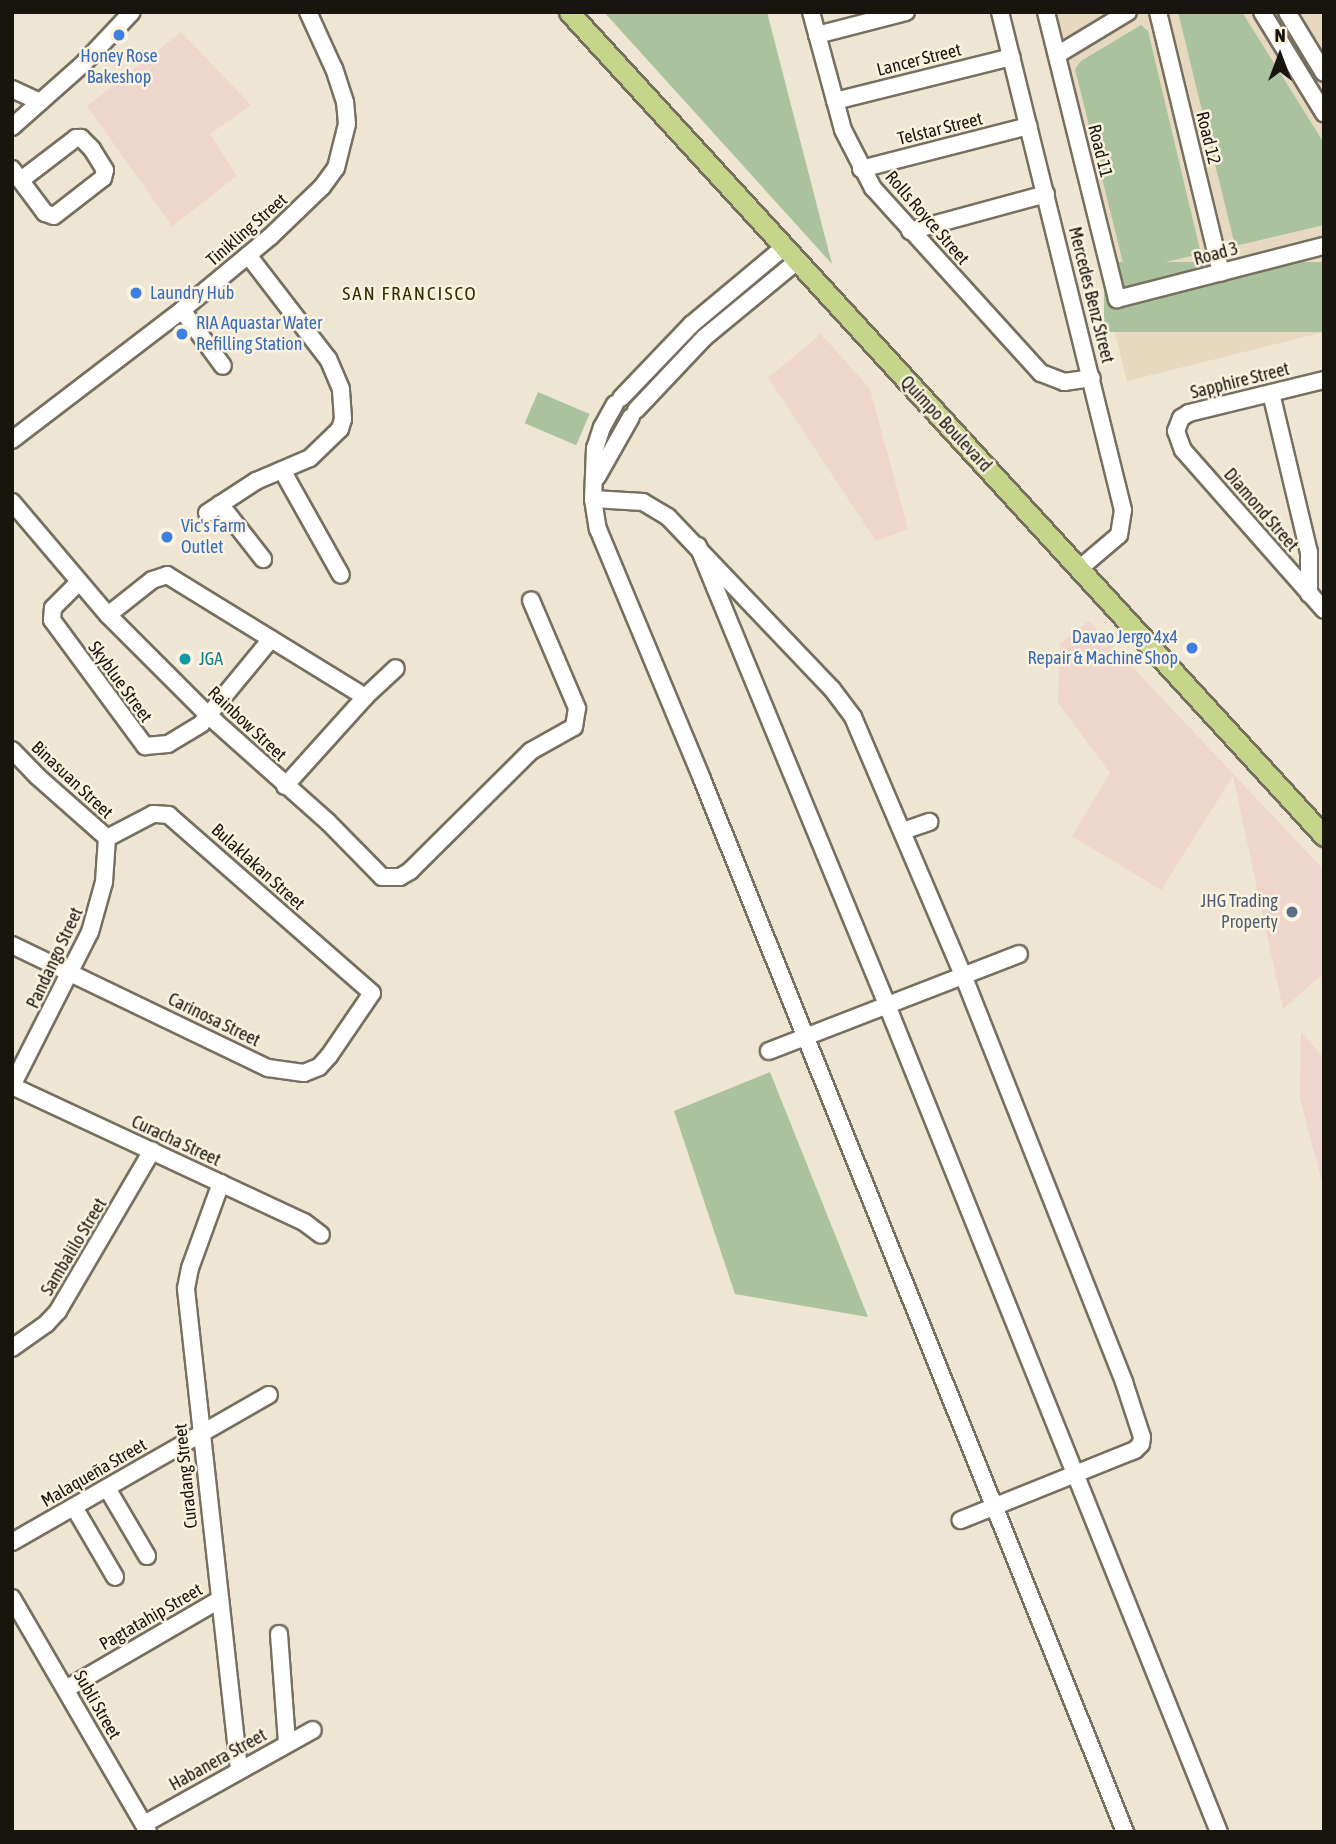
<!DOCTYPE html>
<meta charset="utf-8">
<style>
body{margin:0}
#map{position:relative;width:1336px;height:1844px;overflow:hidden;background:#eee5d3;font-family:"Asap Condensed",sans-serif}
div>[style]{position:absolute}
.built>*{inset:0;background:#e6d9c0}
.industrial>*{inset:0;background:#eed6cd}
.green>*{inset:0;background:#aac39e;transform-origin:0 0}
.roads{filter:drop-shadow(2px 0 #776f5f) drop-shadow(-2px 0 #776f5f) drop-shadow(0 2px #776f5f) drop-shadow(0 -2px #776f5f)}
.minor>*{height:16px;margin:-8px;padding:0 8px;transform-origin:8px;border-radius:8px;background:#fff}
.major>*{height:19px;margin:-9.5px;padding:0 9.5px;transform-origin:9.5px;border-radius:9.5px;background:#c5d68b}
.dots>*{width:19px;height:19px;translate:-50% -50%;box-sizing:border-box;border:4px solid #fbf2e0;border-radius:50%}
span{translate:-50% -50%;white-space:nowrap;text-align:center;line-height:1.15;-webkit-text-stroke:5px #fbf2e0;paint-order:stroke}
.shop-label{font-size:18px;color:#366cbe}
.left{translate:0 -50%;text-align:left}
.right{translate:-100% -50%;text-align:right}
.street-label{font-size:18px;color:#18150f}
.culture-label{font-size:18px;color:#0d838f}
.service-label{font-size:18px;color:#4e5e75}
.neighbourhood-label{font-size:19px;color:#2d2f04;letter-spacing:2px}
.frame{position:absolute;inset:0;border:14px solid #18150f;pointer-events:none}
.north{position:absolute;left:1245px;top:21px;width:70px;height:70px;-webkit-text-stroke:5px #fbf2e0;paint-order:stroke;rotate:0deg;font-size:19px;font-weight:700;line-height:28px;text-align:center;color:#18150f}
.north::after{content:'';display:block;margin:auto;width:24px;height:32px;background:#18150f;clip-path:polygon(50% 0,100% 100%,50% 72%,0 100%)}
</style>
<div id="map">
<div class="built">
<div style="clip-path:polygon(1036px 12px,1324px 12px,1324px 332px,1127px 381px)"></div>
</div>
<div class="industrial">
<div style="clip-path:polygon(181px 32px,251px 105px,210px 134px,237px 176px,172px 226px,87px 106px)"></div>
<div style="clip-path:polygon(821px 334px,870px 389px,908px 529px,876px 541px,768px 378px)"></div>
<div style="clip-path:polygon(1089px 621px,1324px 870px,1324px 973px,1283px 1009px,1233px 776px,1161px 890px,1072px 836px,1110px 773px,1058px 703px,1060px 644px)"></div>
<div style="clip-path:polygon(1301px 1032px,1324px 1058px,1324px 1190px,1300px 1098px)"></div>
</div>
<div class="green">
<div style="clip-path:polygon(604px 12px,767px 12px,832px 264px)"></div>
<div style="clip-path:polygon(1178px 12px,1242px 12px,1324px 143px,1324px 225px,1235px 246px)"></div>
<div style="clip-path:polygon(1141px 25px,1148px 31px,1201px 254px,1125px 271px,1075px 69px,1081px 61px)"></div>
<div style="left:1324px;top:262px;width:70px;height:220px;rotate:90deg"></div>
<div style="left:538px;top:392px;width:56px;height:34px;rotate:23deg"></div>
<div style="clip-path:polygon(770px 1072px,868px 1317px,735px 1294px,674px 1111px)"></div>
</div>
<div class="roads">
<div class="minor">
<div style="left:811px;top:12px;width:122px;rotate:74.8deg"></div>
<div style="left:843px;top:130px;width:65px;rotate:62.7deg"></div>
<div style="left:873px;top:188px;width:250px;rotate:47.8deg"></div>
<div style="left:1041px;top:373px;width:25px;rotate:21deg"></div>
<div style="left:1064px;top:382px;width:28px;rotate:-8deg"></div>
<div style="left:1000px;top:12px;width:513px;rotate:76.13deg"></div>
<div style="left:1123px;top:510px;width:25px;rotate:99deg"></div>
<div style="left:1119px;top:535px;width:52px;rotate:139.6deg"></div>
<div style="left:1046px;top:12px;width:296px;rotate:76.1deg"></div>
<div style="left:1117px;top:299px;width:214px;rotate:-14.4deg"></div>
<div style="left:1158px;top:12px;width:268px;rotate:76.4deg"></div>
<div style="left:1262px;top:12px;width:119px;rotate:58.5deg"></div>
<div style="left:1287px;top:12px;width:71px;rotate:58.8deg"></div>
<div style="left:817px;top:35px;width:92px;rotate:-14.5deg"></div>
<div style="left:1057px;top:55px;width:83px;rotate:-31.2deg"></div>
<div style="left:12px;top:89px;width:31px;rotate:25deg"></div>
<div style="left:835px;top:101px;width:182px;rotate:-14deg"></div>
<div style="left:12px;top:127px;width:95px;rotate:-41.6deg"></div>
<div style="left:83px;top:64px;width:71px;rotate:-46.7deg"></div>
<div style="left:12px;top:169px;width:55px;rotate:53.1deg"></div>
<div style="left:45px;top:213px;width:9px;rotate:18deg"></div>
<div style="left:54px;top:216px;width:62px;rotate:-37.8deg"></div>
<div style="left:103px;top:178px;width:8px;rotate:-76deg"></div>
<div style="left:105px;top:170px;width:25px;rotate:-122deg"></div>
<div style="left:92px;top:149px;width:16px;rotate:-135deg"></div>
<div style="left:81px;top:138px;width:5px;rotate:180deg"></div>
<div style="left:76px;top:138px;width:69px;rotate:142.6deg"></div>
<div style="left:861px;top:169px;width:173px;rotate:-14.4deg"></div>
<div style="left:910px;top:231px;width:141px;rotate:-15.2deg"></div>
<div style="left:182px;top:310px;width:69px;rotate:53.8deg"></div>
<div style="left:1324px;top:380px;width:139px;rotate:166.3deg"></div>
<div style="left:1189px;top:413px;width:9px;rotate:148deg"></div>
<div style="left:1181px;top:418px;width:14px;rotate:111deg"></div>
<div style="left:1176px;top:431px;width:20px;rotate:70deg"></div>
<div style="left:1183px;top:450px;width:213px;rotate:48.6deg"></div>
<div style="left:1271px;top:393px;width:163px;rotate:76.6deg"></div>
<div style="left:1309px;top:552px;width:42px;rotate:90deg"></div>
<div style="left:621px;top:398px;width:103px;rotate:-46.2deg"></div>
<div style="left:692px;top:324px;width:119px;rotate:-39.9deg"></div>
<div style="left:615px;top:404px;width:26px;rotate:119deg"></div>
<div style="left:602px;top:427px;width:22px;rotate:108deg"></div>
<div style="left:595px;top:448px;width:51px;rotate:92.2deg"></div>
<div style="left:593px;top:499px;width:30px;rotate:81deg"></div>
<div style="left:598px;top:529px;width:271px;rotate:67.4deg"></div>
<div style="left:702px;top:779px;width:1135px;rotate:68.11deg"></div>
<div style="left:636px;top:410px;width:100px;rotate:-46.6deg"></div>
<div style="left:705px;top:337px;width:118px;rotate:-39.5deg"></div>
<div style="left:12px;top:440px;width:214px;rotate:-37.4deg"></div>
<div style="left:182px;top:310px;width:114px;rotate:-39.7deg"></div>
<div style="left:270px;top:237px;width:72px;rotate:-43.9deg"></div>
<div style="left:322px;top:187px;width:24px;rotate:-54deg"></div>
<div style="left:336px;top:168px;width:45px;rotate:-76deg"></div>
<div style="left:347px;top:124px;width:22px;rotate:-95deg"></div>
<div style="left:345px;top:102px;width:35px;rotate:-108deg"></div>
<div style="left:334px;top:69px;width:63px;rotate:-114.5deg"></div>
<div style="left:282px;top:470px;width:120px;rotate:60.7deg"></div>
<div style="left:597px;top:477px;width:69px;rotate:-60.5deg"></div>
<div style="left:593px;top:499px;width:50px;rotate:3.4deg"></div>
<div style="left:643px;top:502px;width:29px;rotate:31deg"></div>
<div style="left:668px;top:517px;width:238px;rotate:46.4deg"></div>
<div style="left:832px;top:689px;width:35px;rotate:53deg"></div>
<div style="left:853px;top:717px;width:280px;rotate:66.9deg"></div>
<div style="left:963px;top:975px;width:438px;rotate:68.4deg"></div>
<div style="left:1124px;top:1382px;width:58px;rotate:71.9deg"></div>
<div style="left:1142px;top:1437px;width:7px;rotate:98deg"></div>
<div style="left:1141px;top:1444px;width:8px;rotate:135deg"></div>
<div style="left:1135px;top:1450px;width:188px;rotate:158.1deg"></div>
<div style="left:12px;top:502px;width:148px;rotate:49.7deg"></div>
<div style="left:108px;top:615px;width:143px;rotate:45deg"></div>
<div style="left:209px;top:716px;width:159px;rotate:41.7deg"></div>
<div style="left:328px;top:822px;width:77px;rotate:45.5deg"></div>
<div style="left:382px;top:877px;width:18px"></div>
<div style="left:400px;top:877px;width:12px;rotate:-31deg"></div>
<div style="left:410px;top:871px;width:170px;rotate:-44.8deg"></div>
<div style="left:531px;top:751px;width:49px;rotate:-29.2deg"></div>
<div style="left:574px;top:727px;width:19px;rotate:-81deg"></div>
<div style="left:577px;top:708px;width:117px;rotate:-113.1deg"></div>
<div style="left:220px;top:504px;width:70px;rotate:52deg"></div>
<div style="left:207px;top:513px;width:59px;rotate:-33.1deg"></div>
<div style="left:256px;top:481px;width:59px;rotate:-23.1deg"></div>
<div style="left:310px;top:458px;width:42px;rotate:-44deg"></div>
<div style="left:340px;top:429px;width:10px;rotate:-73deg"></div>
<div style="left:343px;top:419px;width:30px;rotate:-94deg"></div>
<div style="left:341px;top:389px;width:33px;rotate:-113deg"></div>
<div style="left:328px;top:359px;width:131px;rotate:-127.6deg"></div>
<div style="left:698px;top:546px;width:496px;rotate:67.6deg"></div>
<div style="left:887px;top:1005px;width:891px;rotate:68.13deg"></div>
<div style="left:79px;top:582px;width:37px;rotate:135deg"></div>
<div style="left:53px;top:608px;width:12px;rotate:95deg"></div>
<div style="left:52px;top:620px;width:157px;rotate:53.6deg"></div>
<div style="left:145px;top:746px;width:23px;rotate:-5deg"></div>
<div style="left:168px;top:744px;width:39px;rotate:-31deg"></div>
<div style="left:201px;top:724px;width:110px;rotate:-50.5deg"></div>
<div style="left:108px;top:615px;width:56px;rotate:-38.5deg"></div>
<div style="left:152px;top:580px;width:16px;rotate:-18deg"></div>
<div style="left:167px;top:575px;width:233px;rotate:31.6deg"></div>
<div style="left:12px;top:750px;width:36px;rotate:46deg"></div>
<div style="left:37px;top:776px;width:94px;rotate:41.5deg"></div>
<div style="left:285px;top:786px;width:120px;rotate:-48deg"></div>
<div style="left:365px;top:697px;width:42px;rotate:-43.1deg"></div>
<div style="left:903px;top:831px;width:28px;rotate:-19deg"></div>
<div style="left:107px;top:838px;width:44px;rotate:93.9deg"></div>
<div style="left:104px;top:882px;width:52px;rotate:105.6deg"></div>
<div style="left:90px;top:932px;width:173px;rotate:116.9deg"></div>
<div style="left:12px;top:1086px;width:322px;rotate:25deg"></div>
<div style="left:304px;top:1222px;width:21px;rotate:37deg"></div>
<div style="left:12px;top:945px;width:284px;rotate:25.7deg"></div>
<div style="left:268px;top:1068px;width:36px;rotate:8deg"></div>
<div style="left:304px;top:1073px;width:16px;rotate:-22deg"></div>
<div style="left:319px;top:1067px;width:15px;rotate:-48deg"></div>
<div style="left:329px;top:1056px;width:76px;rotate:-55.7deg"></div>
<div style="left:372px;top:993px;width:270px;rotate:-138.8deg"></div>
<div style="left:169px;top:815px;width:16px;rotate:-176deg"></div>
<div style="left:153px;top:814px;width:52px;rotate:152.4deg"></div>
<div style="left:769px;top:1051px;width:268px;rotate:-21.2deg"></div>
<div style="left:221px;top:1183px;width:90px;rotate:110deg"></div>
<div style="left:190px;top:1268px;width:21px;rotate:101deg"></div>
<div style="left:186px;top:1289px;width:484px;rotate:83.7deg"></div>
<div style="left:12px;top:1348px;width:42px;rotate:-35.2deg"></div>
<div style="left:46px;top:1324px;width:18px;rotate:-47deg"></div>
<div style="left:58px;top:1311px;width:186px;rotate:-59.6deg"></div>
<div style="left:107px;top:1488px;width:79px;rotate:59.5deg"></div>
<div style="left:74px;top:1507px;width:81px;rotate:59.6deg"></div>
<div style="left:12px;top:1542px;width:296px;rotate:-29.8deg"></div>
<div style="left:12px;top:1598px;width:271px;rotate:59.8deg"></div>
<div style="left:279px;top:1634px;width:109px;rotate:85.8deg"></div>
<div style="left:66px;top:1689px;width:177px;rotate:-30.2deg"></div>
<div style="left:144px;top:1824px;width:193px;rotate:-29.1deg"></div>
</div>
<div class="major">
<div style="left:569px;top:12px;width:1118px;rotate:47.5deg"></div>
</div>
</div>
<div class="dots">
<div style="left:119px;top:35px;background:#3f7fe0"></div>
<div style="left:136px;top:293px;background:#3f7fe0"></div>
<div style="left:182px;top:334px;background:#3f7fe0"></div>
<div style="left:167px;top:537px;background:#3f7fe0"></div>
<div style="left:1192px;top:648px;background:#3f7fe0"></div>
<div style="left:185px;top:659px;background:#0f9aa8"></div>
<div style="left:1292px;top:912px;background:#5c6f8a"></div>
</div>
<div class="shop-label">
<span style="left:119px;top:67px">Honey Rose<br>Bakeshop</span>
<span class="left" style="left:150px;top:293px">Laundry Hub</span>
<span class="left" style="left:196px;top:334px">RIA Aquastar Water<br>Refilling Station</span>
<span class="left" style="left:181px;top:537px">Vic's Farm<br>Outlet</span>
<span class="right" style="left:1178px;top:648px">Davao Jergo 4x4<br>Repair &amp; Machine Shop</span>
</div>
<div class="street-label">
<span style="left:919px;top:60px;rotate:-14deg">Lancer Street</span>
<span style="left:940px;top:129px;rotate:-14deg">Telstar Street</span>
<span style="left:1208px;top:138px;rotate:76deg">Road 12</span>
<span style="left:1100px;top:151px;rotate:76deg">Road 11</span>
<span style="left:927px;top:218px;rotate:49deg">Rolls Royce Street</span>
<span style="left:247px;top:230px;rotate:-41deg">Tinikling Street</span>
<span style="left:1216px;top:254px;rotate:-15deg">Road 3</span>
<span style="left:1091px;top:295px;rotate:76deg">Mercedes Benz Street</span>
<span style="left:1240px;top:381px;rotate:-14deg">Sapphire Street</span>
<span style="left:946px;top:424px;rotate:47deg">Quimpo Boulevard</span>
<span style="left:1261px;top:510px;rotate:49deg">Diamond Street</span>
<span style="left:120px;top:682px;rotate:54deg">Skyblue Street</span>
<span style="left:247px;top:724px;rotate:43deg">Rainbow Street</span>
<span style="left:72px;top:780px;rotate:43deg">Binasuan Street</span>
<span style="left:258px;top:867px;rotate:42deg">Bulaklakan Street</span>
<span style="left:55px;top:958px;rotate:-65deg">Pandango Street</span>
<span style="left:214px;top:1020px;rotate:26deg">Carinosa Street</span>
<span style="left:176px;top:1141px;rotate:25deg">Curacha Street</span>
<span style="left:74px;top:1247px;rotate:-59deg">Sambalilo Street</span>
<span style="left:94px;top:1473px;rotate:-30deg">Malaqueña Street</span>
<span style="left:186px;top:1476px;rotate:-96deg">Curadang Street</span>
<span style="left:151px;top:1617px;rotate:-30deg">Pagtatahip Street</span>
<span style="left:97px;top:1705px;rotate:60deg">Subli Street</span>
<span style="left:218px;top:1760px;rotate:-29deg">Habanera Street</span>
</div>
<div class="culture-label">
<span class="left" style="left:199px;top:659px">JGA</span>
</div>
<div class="service-label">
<span class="right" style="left:1278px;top:912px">JHG Trading<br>Property</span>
</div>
<div class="neighbourhood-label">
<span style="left:410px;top:294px">SAN FRANCISCO</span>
</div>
<div class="frame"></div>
<div class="north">N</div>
</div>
